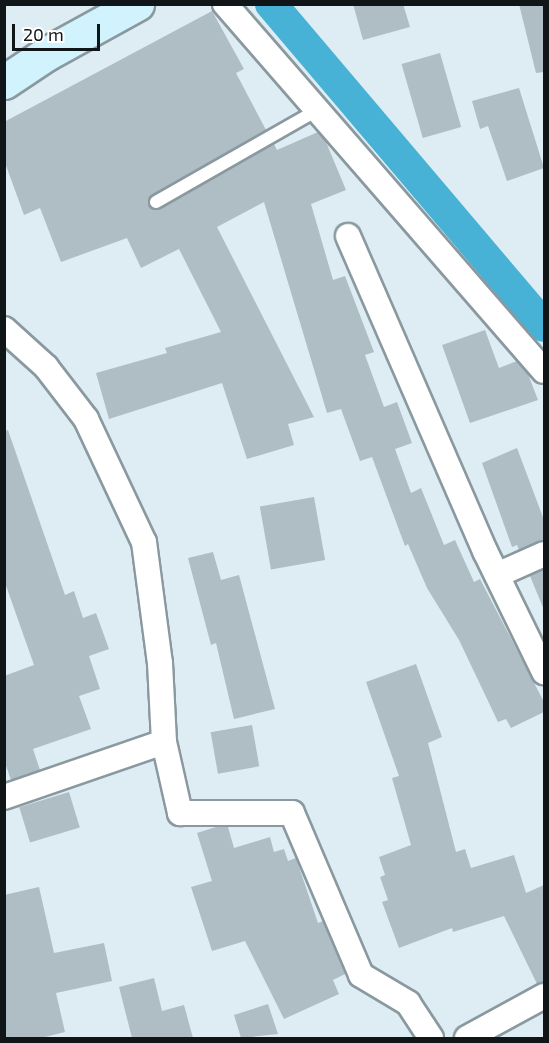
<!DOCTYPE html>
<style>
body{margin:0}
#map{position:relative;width:549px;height:1043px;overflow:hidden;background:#ddedf3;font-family:"Exo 2",sans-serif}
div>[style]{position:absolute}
.canal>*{height:32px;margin:-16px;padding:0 16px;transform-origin:16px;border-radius:16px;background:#47b2d5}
.building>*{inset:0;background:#afbec4;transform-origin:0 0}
.roads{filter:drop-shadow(2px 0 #8a999f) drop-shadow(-2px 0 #8a999f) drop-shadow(0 2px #8a999f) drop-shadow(0 -2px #8a999f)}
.lane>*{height:12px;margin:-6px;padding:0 6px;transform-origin:6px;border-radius:6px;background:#fff}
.street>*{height:24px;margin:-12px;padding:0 12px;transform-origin:12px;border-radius:12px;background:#fff}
.secondary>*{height:33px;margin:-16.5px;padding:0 16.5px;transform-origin:16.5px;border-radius:16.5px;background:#d0f3fe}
span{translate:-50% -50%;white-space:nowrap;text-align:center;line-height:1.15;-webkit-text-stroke:6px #fff;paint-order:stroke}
.frame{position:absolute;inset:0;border:6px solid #101618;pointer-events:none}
.scale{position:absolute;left:12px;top:24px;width:88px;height:27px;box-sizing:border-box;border:3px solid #101618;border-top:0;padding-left:8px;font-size:18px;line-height:21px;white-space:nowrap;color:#101618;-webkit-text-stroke:4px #fff;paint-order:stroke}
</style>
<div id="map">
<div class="canal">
<div style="left:271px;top:4px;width:422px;rotate:49.7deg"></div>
</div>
<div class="building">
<div style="clip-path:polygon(353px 4px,403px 4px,410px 27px,363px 40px)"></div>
<div style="clip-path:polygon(519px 4px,544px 4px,544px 72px,536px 73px)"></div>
<div style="clip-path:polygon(212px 11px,244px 69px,236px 73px,266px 130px,152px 195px,149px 206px,160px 209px,274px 144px,277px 150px,318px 132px,326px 142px,346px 190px,311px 204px,333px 280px,345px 276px,374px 352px,365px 355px,384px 407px,397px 402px,412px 443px,395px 449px,411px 493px,421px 488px,444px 545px,455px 540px,474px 582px,480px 579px,544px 702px,544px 712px,511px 728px,506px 719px,498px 722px,459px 640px,427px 588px,408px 544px,405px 546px,372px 457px,360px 461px,341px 409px,327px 413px,264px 202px,217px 227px,314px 417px,288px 424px,294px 445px,247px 459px,222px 383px,109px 419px,96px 373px,167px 353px,165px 348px,221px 332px,179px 249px,141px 268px,127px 238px,61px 262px,40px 208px,24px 215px,4px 160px,4px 122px)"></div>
<div style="left:440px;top:53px;width:77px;height:40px;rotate:74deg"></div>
<div style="clip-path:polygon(519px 88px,544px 168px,507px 181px,488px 126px,480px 129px,472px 101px)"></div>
<div style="clip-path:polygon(485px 330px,499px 368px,517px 361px,528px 374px,538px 400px,470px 423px,442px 345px)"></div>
<div style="clip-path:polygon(8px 430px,65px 595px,74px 591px,83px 618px,96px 613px,109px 649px,89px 656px,100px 689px,79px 696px,91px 729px,33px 749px,40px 770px,11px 780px,4px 760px,4px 676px,34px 665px,4px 580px,4px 431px)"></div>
<div style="clip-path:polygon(517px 448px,544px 520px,544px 540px,519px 550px,517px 545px,512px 547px,482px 463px)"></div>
<div style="left:314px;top:497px;width:64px;height:55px;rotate:80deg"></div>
<div style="clip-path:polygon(213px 552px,221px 580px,239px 575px,275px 709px,234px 719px,216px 643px,211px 645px,188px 558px)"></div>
<div style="clip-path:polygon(544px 569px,544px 610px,530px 576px)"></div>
<div style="clip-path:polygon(416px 664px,442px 737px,428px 743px,456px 852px,465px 849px,471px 868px,514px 855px,526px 893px,544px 885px,544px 982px,537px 984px,504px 916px,453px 932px,452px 928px,399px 948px,382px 902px,388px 900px,380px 877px,385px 875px,379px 857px,411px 845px,392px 778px,399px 776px,366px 682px)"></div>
<div style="left:252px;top:725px;width:42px;height:42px;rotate:80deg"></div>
<div style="left:69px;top:792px;width:37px;height:52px;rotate:73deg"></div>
<div style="clip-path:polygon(216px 827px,228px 827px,234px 848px,270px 837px,274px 852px,284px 849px,288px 861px,296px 858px,318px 923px,323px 921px,345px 974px,333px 980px,339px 994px,284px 1019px,245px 941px,212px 951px,191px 887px,212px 881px,197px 833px)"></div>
<div style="clip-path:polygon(39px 887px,54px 953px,104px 943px,112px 981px,56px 993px,65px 1032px,41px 1038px,4px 1038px,4px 895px)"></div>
<div style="clip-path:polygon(154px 978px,162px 1011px,184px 1005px,193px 1038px,132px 1038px,119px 987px)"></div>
<div style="clip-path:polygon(268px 1004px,278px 1034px,241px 1038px,234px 1015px)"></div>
</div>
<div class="roads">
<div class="lane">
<div style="left:156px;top:202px;width:185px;rotate:-29.7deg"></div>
</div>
<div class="street">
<div style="left:225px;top:4px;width:486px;rotate:49deg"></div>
<div style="left:348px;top:236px;width:344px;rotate:66.5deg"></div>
<div style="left:485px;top:551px;width:135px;rotate:64deg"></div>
<div style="left:4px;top:329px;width:57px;rotate:42.1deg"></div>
<div style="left:46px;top:367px;width:66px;rotate:52.4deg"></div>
<div style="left:86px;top:419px;width:136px;rotate:64.8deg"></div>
<div style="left:144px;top:542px;width:122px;rotate:82.5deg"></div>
<div style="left:160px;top:663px;width:79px;rotate:87.1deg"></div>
<div style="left:497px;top:575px;width:51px;rotate:-24.1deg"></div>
<div style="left:4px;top:797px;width:169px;rotate:-19deg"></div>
<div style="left:164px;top:742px;width:73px;rotate:77.3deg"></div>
<div style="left:180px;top:813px;width:112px"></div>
<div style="left:292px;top:813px;width:176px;rotate:66.9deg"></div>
<div style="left:361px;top:975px;width:55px;rotate:30.8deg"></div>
<div style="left:408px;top:1003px;width:42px;rotate:56.7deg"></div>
<div style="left:467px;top:1038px;width:88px;rotate:-28.6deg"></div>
</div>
<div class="secondary">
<div style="left:4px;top:82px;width:50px;rotate:-33.7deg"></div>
<div style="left:46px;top:54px;width:104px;rotate:-28.8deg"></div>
</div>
</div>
<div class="frame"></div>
<div class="scale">20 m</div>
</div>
